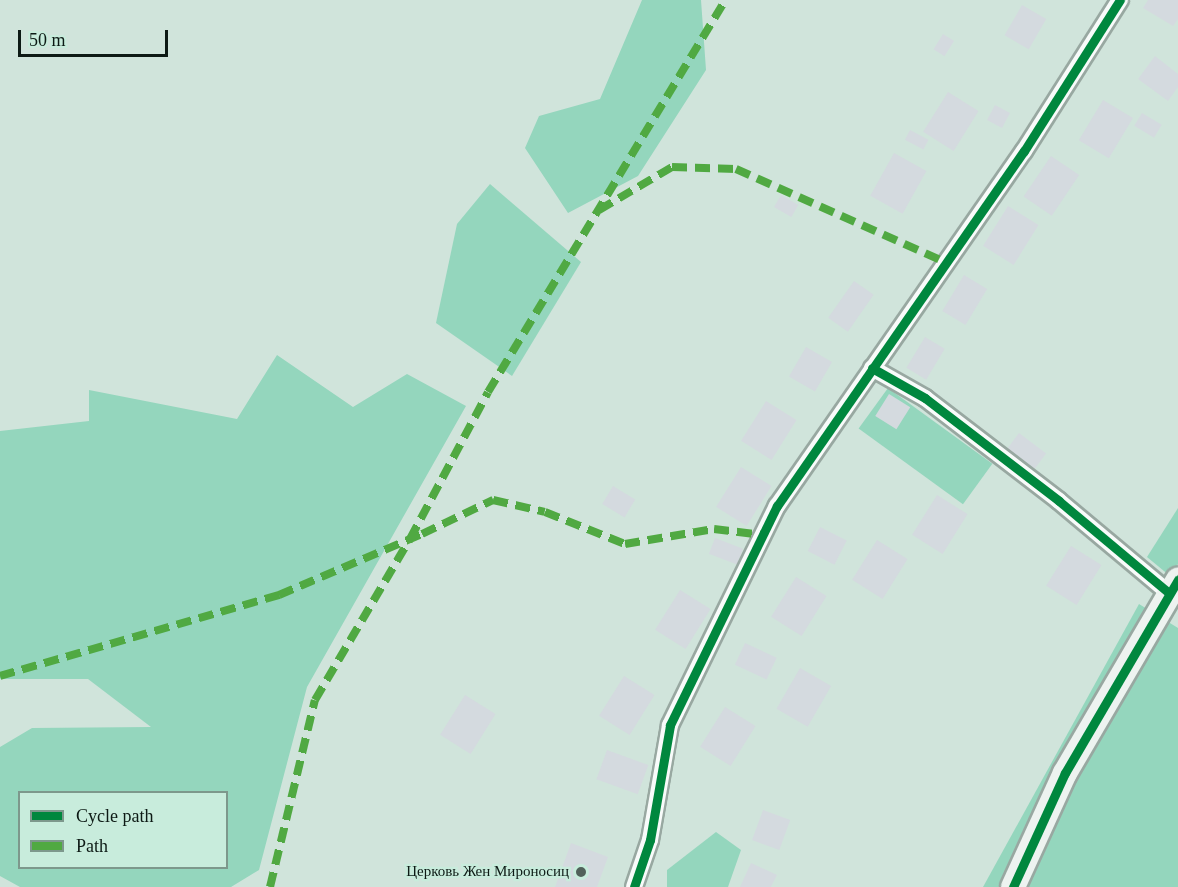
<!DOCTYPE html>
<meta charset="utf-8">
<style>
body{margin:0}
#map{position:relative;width:1178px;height:887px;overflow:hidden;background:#d0e4db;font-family:"Times New Roman",serif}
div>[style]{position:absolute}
.green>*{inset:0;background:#94d6bd;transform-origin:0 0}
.building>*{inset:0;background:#d4dadf;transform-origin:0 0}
.roads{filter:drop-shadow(2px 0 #98a8a1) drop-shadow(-2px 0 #98a8a1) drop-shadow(0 2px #98a8a1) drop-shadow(0 -2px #98a8a1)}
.street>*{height:16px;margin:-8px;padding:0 8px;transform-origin:8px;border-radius:8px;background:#f8fbfa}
.secondary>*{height:24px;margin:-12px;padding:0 12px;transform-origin:12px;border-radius:12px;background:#edf3f0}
.quiet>*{height:8px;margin-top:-4px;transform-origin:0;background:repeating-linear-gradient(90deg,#50a942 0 15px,transparent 0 23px)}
.cycleway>*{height:9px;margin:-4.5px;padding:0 4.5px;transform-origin:4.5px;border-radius:4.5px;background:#00873e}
.dots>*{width:16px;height:16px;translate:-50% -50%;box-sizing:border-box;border:3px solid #c8ecdc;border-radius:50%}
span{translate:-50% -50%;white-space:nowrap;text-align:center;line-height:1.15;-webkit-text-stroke:4.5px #c8ecdc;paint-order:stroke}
.poi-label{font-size:15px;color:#0d1a15}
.right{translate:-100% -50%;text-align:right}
.legend{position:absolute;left:18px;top:791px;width:210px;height:78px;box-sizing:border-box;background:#c8ecdc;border:2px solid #7d988c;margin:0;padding:8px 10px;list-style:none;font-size:18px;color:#0d1a15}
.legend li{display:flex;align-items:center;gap:12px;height:30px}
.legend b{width:30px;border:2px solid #7d988c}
.scale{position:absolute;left:18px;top:30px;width:150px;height:27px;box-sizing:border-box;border:3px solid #0d1a15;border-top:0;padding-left:8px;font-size:18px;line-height:21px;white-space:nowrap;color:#0d1a15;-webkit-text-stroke:4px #c8ecdc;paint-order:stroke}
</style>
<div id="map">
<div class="green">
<div style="clip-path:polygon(642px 0,701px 0,706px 70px,638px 176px,568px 213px,525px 148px,539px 116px,600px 99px)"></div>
<div style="clip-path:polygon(490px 184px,581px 262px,512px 376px,436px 323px,457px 224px)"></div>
<div style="clip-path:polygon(evenodd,277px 355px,353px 407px,407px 374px,466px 406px,307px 687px,259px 870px,231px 887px,20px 887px,0 876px,0 747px,32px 728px,151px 727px,88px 679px,0 679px,0 431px,89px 421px,89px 390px,237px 419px,277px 355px,20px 792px,226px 792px,226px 868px,20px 868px,20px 792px)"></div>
<div style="left:888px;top:388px;width:129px;height:50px;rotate:36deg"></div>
<div style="clip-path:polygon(1178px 508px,1178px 564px,1170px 576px,1147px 557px)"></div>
<div style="clip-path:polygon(1139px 604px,1178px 628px,1178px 887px,983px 887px)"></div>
<div style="clip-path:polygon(716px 832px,741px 850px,728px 887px,667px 887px,667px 870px)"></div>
</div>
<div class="building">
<div style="clip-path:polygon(1148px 0,1178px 0,1178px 19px,1173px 26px,1143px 8px)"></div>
<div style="left:1022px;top:5px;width:28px;height:35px;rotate:30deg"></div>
<div style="left:943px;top:34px;width:13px;height:18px;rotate:32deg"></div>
<div style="clip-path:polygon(1155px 56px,1178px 74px,1178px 87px,1168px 101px,1138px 79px)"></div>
<div style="left:948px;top:92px;width:36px;height:47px;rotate:32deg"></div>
<div style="left:1103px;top:100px;width:35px;height:47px;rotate:31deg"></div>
<div style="left:995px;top:105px;width:17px;height:17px;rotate:28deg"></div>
<div style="left:1142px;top:113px;width:23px;height:15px;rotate:31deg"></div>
<div style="left:910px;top:130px;width:21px;height:11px;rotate:28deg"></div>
<div style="left:894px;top:153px;width:37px;height:49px;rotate:29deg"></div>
<div style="left:1051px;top:156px;width:34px;height:49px;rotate:34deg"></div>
<div style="left:781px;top:195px;width:20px;height:14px;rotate:30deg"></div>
<div style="left:1008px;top:206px;width:36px;height:47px;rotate:32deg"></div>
<div style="left:964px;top:275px;width:27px;height:42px;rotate:31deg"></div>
<div style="left:854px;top:281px;width:24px;height:45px;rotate:35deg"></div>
<div style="left:925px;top:337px;width:23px;height:36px;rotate:31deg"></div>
<div style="left:806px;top:347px;width:30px;height:34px;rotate:30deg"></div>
<div style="left:889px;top:394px;width:25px;height:26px;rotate:32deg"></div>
<div style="left:766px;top:401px;width:36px;height:47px;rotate:32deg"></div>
<div style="left:1019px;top:433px;width:34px;height:19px;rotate:37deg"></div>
<div style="left:741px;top:467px;width:36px;height:47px;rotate:32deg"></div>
<div style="left:613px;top:486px;width:26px;height:21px;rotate:31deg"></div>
<div style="left:937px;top:495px;width:36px;height:47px;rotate:32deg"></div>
<div style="left:820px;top:527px;width:30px;height:27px;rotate:27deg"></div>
<div style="left:715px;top:538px;width:30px;height:17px;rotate:21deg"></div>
<div style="left:877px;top:540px;width:36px;height:47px;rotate:32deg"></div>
<div style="left:1071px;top:546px;width:36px;height:47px;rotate:32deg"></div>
<div style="left:796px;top:577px;width:36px;height:47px;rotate:32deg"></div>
<div style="left:680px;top:590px;width:36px;height:47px;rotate:32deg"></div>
<div style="left:745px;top:643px;width:35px;height:24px;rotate:25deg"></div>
<div style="left:800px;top:668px;width:36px;height:47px;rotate:30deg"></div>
<div style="left:624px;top:676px;width:36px;height:47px;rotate:32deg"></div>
<div style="left:465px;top:695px;width:36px;height:47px;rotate:32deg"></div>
<div style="left:725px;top:707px;width:36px;height:47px;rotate:32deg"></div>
<div style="left:607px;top:750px;width:44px;height:31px;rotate:20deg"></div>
<div style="left:763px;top:810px;width:29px;height:32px;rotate:20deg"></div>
<div style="clip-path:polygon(571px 843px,608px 857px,597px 887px,555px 887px)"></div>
<div style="clip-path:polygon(751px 863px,777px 875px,771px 887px,740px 887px)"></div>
</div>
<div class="roads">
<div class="street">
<div style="left:872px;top:368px;width:61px;rotate:29.5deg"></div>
<div style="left:925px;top:398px;width:169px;rotate:37.5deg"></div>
<div style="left:1059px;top:501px;width:143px;rotate:39.9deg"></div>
<div style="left:634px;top:887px;width:50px;rotate:-71.2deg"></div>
<div style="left:650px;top:840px;width:117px;rotate:-80.1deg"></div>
<div style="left:670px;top:725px;width:244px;rotate:-64deg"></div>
<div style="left:777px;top:506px;width:432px;rotate:-55.2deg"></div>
<div style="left:1024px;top:151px;width:179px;rotate:-57.6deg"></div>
</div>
<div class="secondary">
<div style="left:1013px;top:887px;width:125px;rotate:-65.5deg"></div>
<div style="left:1065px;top:773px;width:224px;rotate:-59.7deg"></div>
</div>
</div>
<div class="quiet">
<div style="left:599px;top:210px;width:85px;rotate:-30.5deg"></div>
<div style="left:672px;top:167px;width:64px;rotate:1.8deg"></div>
<div style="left:736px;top:169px;width:229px;rotate:24deg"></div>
<div style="left:0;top:676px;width:291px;rotate:-16.2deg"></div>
<div style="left:279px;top:595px;width:155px;rotate:-23.1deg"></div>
<div style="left:422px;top:534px;width:79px;rotate:-25.6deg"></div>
<div style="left:493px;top:500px;width:53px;rotate:13deg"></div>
<div style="left:545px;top:512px;width:86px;rotate:21.8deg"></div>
<div style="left:625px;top:544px;width:90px;rotate:-9.6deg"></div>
<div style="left:714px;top:529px;width:49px;rotate:7deg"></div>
<div style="left:270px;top:887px;width:192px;rotate:-76.5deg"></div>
<div style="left:315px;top:700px;width:187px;rotate:-59.5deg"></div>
<div style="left:410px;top:539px;width:166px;rotate:-62deg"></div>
<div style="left:488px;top:392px;width:458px;rotate:-58.8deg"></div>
</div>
<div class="cycleway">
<div style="left:872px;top:368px;width:61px;rotate:29.5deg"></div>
<div style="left:925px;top:398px;width:169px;rotate:37.5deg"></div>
<div style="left:1059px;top:501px;width:143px;rotate:39.9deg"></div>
<div style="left:634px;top:887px;width:50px;rotate:-71.2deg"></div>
<div style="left:650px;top:840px;width:117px;rotate:-80.1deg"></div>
<div style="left:670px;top:725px;width:244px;rotate:-64deg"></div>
<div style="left:777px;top:506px;width:432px;rotate:-55.2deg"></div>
<div style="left:1024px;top:151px;width:179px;rotate:-57.6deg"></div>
<div style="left:1013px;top:887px;width:125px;rotate:-65.5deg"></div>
<div style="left:1065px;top:773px;width:224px;rotate:-59.7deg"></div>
</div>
<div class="dots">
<div style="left:581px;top:872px;background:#51615a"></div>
</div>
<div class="poi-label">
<span class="right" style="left:569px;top:872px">Церковь Жен Мироносиц</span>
</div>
<ul class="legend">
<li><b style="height:8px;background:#00873e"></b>Cycle path</li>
<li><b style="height:8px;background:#50a942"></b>Path</li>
</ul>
<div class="scale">50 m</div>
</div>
